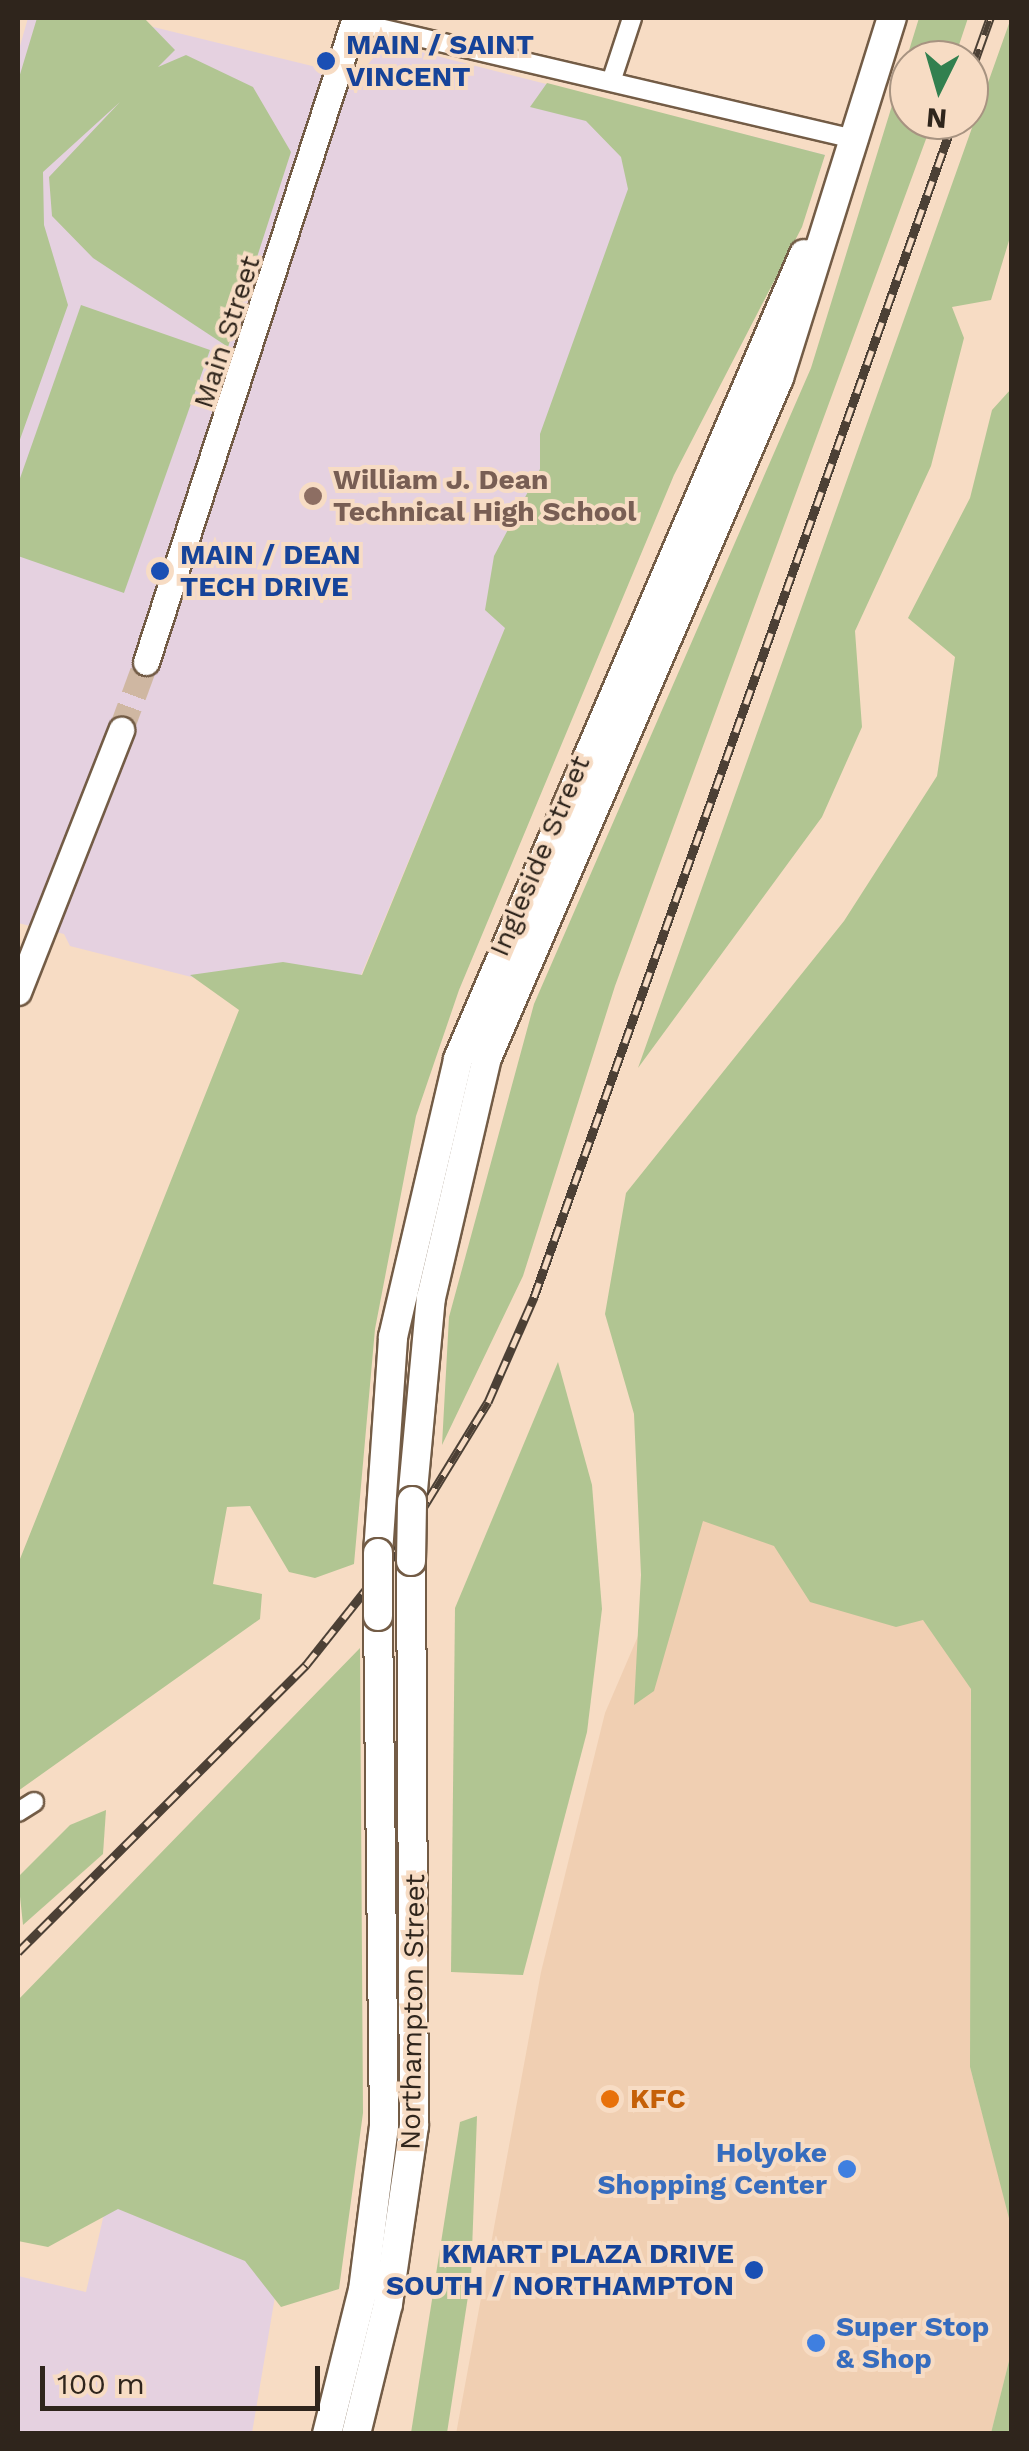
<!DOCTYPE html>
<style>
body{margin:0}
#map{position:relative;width:1029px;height:2451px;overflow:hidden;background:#f7dcc4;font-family:"Work Sans",sans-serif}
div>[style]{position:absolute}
.built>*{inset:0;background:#f0cfb2}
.education>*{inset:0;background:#e5d1e0}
.green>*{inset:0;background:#b1c592}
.secondary-tunnel>*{height:25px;margin-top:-12.5px;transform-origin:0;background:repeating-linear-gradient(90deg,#cfb7a2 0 25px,transparent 0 37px)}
.roads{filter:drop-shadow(2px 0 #735c46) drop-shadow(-2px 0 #735c46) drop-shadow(0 2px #735c46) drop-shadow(0 -2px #735c46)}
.minor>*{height:18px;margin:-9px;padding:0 9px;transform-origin:9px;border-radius:9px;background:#fff}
.secondary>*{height:25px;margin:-12.5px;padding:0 12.5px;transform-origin:12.5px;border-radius:12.5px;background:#fff}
.primary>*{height:28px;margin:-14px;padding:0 14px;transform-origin:14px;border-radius:14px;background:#fff}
.rail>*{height:9px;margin-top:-4.5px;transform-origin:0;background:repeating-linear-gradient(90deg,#f7dcc4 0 15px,#4c4035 0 30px);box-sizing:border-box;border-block:2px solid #4c4035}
.bridges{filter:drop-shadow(2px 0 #735c46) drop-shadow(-2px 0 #735c46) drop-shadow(0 2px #735c46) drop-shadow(0 -2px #735c46)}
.primary-bridge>*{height:28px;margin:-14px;padding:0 14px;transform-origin:14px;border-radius:14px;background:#fff}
.dots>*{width:28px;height:28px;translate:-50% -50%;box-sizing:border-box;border:5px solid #f7dcc4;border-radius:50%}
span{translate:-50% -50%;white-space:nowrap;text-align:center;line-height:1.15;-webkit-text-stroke:8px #f7dcc4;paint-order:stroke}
.transit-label{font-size:28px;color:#164399;font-weight:700}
.left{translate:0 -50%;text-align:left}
.right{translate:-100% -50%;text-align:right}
.street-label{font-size:28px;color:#2f251c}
.education-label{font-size:28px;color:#785e54;font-weight:700}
.food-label{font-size:28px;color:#c56008;font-weight:700}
.shop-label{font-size:28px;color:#366cbe;font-weight:700}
.frame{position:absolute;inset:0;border:20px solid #2f251c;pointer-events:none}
.north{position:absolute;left:889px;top:40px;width:100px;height:100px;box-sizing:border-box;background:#f7dcc4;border:2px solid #a79381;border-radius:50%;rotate:185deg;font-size:28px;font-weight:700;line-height:40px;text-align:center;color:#2f251c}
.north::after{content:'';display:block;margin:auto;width:35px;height:45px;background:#32804f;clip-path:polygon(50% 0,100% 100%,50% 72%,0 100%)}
.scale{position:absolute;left:40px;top:2366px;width:280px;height:45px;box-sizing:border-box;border:5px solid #2f251c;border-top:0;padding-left:12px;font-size:30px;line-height:35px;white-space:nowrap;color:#2f251c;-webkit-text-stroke:8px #f7dcc4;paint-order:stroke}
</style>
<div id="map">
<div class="built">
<div style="clip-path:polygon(693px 1508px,971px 1614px,970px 2067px,1012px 2226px,1011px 2353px,991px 2433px,456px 2434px,541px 1972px,605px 1713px)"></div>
</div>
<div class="education">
<div style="clip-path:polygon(28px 18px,117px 18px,357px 77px,386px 43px,825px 155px,784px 251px,510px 617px,344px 1016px,70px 946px,64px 934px,18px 923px,18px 53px)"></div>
<div style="clip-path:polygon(107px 2201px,284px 2243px,252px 2433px,18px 2434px,18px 2276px,86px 2292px)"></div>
</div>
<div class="green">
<div style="clip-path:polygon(37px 18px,144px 18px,175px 50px,158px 67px,186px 55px,253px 87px,291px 152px,228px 347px,93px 258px,52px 216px,49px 177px,120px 102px,43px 172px,44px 225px,68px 305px,18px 445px,18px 81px)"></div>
<div style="clip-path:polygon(919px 18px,968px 18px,954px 60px,909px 60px,909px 120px,933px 120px,615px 986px,523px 1276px,442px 1445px,449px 1317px,534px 1004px,811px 368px)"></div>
<div style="clip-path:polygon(1011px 18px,1011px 234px,991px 300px,952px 307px,964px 338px,931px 466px,855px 631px,862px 727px,822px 817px,638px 1068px)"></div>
<div style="clip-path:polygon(547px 83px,825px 155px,802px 227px,674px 475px,459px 990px,416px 1116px,375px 1329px,354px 1564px,315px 1578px,289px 1572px,250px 1506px,227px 1507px,213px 1584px,262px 1594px,260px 1619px,18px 1791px,18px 1564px,239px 1010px,190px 975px,283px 962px,362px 975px,505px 628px,485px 610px,494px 556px,540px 469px,540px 434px,628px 189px,621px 157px,586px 121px,530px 107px)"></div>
<div style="clip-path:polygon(81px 305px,210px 350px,124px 593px,18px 556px,18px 484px)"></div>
<div style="clip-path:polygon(1011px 389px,1011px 2226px,970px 2067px,971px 1689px,923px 1620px,896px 1627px,810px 1602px,774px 1546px,703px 1521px,654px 1691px,634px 1705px,641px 1575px,634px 1414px,605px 1314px,626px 1193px,844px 921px,937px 776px,955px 657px,908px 618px,970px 498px,992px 410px)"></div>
<div style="clip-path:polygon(558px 1362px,592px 1485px,602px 1609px,587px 1732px,523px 1975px,451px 1972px,455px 1608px)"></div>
<div style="clip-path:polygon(360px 1648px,363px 2113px,339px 2289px,281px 2307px,245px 2261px,118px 2209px,48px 2247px,18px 2241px,18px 2000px)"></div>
<div style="clip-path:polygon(106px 1810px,103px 1854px,23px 1925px,18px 1877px,70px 1825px)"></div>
<div style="clip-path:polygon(477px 2116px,471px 2277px,447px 2433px,411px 2433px,460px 2122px)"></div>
<div style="clip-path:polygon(1011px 2353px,1011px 2433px,991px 2433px)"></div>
</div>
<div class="secondary-tunnel">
<div style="left:121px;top:730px;width:72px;rotate:-69.8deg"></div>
</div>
<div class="roads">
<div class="minor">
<div style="left:354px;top:22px;width:518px;rotate:13.18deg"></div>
<div style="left:612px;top:79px;width:64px;rotate:-71.8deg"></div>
<div style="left:18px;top:1812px;width:19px;rotate:-32deg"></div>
</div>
<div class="secondary">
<div style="left:146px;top:662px;width:677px;rotate:-72.02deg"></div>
<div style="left:18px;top:992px;width:282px;rotate:-68.5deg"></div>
</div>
<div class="primary">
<div style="left:412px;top:1501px;width:204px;rotate:-84.7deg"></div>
<div style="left:431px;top:1298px;width:246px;rotate:-76.9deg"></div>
<div style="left:487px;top:1058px;width:740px;rotate:-66.76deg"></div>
<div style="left:779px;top:378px;width:377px;rotate:-72.6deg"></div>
<div style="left:378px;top:1553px;width:217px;rotate:-86deg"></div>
<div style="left:393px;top:1337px;width:285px;rotate:-76.8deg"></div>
<div style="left:458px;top:1059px;width:876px;rotate:-66.74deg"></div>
<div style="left:327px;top:2434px;width:148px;rotate:-76deg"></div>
<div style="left:363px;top:2290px;width:165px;rotate:-82.7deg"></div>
<div style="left:384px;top:2126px;width:510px;rotate:-90.67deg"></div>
<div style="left:356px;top:2434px;width:134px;rotate:-76.2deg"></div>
<div style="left:388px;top:2304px;width:180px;rotate:-81.7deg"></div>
<div style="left:414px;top:2126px;width:565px;rotate:-90.3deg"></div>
</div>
</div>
<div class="rail">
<div style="left:969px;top:77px;width:63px;rotate:-70.4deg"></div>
<div style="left:18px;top:1952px;width:407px;rotate:-44.9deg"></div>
<div style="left:306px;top:1665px;width:144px;rotate:-51.5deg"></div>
<div style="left:396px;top:1552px;width:176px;rotate:-58.5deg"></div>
<div style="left:488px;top:1402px;width:115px;rotate:-66.3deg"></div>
<div style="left:534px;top:1297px;width:1250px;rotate:-70.36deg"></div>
</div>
<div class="bridges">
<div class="primary-bridge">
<div style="left:378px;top:1553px;width:63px;rotate:90deg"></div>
<div style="left:411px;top:1561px;width:60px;rotate:-89deg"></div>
</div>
</div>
<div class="dots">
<div style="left:326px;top:61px;background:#1a4fb4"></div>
<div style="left:313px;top:496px;background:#8d6e63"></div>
<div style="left:160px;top:571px;background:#1a4fb4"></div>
<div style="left:610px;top:2099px;background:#e8710a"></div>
<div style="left:847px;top:2169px;background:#3f7fe0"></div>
<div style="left:754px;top:2270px;background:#1a4fb4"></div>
<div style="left:816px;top:2343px;background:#3f7fe0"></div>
</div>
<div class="transit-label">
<span class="left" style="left:346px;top:61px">MAIN / SAINT<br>VINCENT</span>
<span class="left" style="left:180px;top:571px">MAIN / DEAN<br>TECH DRIVE</span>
<span class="right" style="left:734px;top:2270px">KMART PLAZA DRIVE<br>SOUTH / NORTHAMPTON</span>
</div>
<div class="street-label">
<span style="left:227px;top:332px;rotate:-72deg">Main Street</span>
<span style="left:540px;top:856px;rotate:-67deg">Ingleside Street</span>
<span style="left:413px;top:2012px;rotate:-89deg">Northampton Street</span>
</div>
<div class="education-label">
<span class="left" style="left:333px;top:496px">William J. Dean<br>Technical High School</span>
</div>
<div class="food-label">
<span class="left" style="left:630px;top:2099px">KFC</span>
</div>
<div class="shop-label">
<span class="right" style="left:827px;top:2169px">Holyoke<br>Shopping Center</span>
<span class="left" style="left:836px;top:2343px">Super Stop<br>&amp; Shop</span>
</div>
<div class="frame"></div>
<div class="north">N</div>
<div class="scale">100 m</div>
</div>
